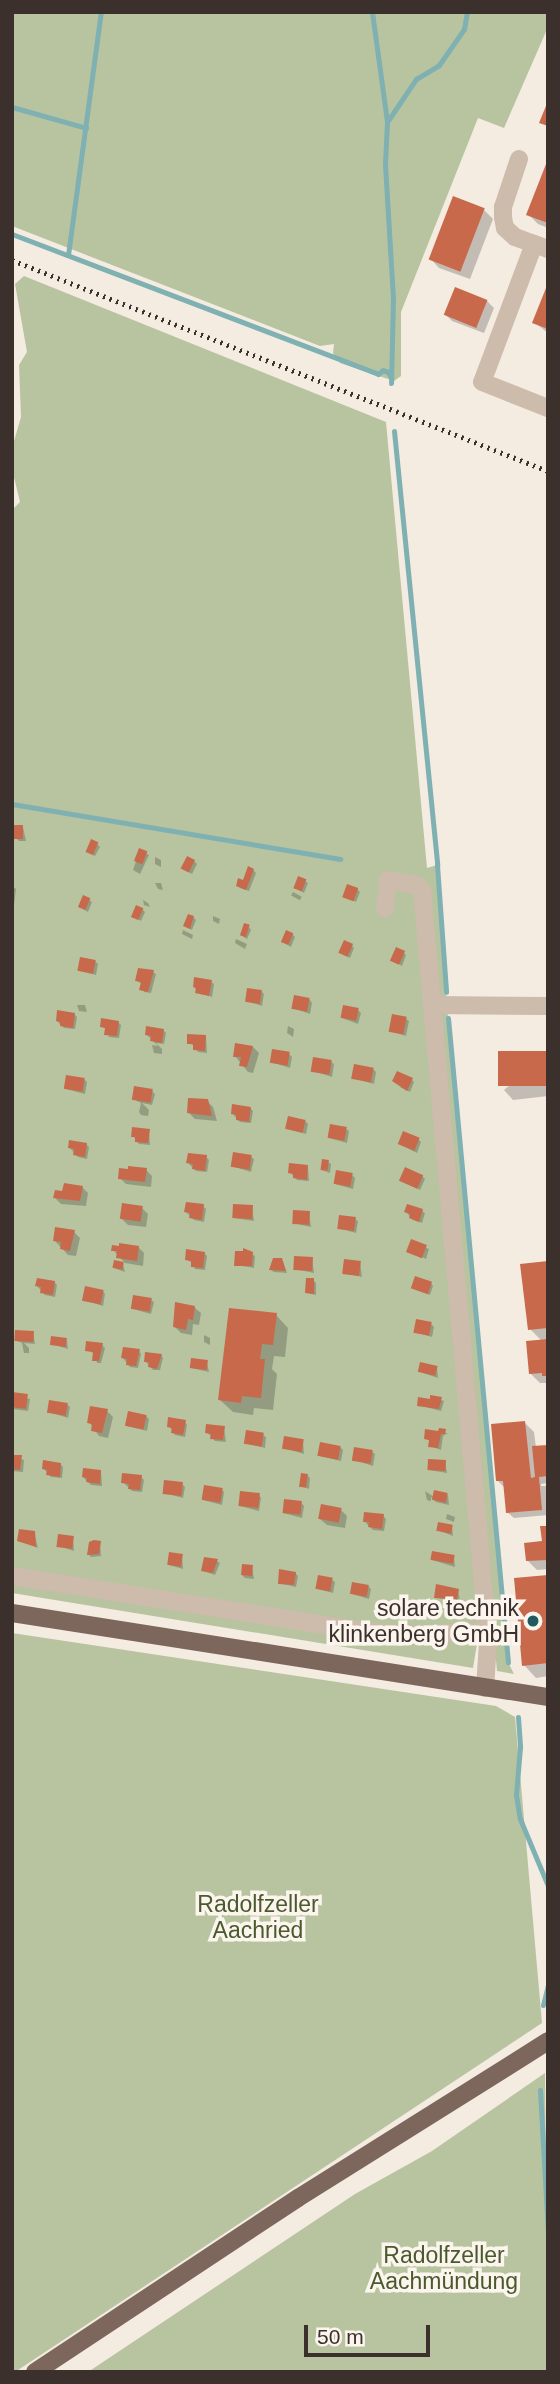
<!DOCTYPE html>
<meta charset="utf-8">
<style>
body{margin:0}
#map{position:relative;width:560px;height:2384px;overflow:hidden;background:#f4ebe1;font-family:Helvetica,sans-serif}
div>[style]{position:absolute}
.green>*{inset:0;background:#b8c4a0}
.shadow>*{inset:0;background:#0003;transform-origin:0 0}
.stream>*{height:5px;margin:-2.5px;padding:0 2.5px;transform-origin:2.5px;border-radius:2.5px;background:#7fb0b2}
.building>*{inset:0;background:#c8694b;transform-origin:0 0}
.minor>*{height:18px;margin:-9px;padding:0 9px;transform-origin:9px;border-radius:9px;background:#cdbbac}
.major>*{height:18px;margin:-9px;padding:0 9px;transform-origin:9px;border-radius:9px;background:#7d675c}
.rail>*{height:5px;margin-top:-2.5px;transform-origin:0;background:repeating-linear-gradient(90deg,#3b302b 0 2px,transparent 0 7px)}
.dots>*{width:19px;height:19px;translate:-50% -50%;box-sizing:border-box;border:4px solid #fbf5ee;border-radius:50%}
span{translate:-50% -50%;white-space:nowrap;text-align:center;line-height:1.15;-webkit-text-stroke:7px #fbf5ee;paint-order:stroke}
.poi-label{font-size:23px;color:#3b302b}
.right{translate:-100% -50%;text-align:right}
.park-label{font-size:23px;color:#4a5a2e}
.frame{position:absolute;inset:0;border:14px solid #3b302b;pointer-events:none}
.scale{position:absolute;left:304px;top:2325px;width:126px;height:32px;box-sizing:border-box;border:4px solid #3b302b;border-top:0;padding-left:9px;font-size:21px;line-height:24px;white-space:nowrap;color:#3b302b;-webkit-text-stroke:5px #fbf5ee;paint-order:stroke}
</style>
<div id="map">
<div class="green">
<div style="clip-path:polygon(12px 12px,548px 12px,548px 27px,504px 128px,478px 118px,401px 312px,401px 376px,394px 381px,340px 363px,333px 353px,334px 344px,320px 346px,12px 226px)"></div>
<div style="clip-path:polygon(24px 276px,386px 422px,427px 868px,437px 865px,448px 1018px,508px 1662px,514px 1674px,497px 1671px,494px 1641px,477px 1644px,473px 1668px,12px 1593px,12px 510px,20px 502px,12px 469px,12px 448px,21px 417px,19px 365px,27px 352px,15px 284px)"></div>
<div style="clip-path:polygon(12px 1633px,496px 1706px,515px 1717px,542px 2023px,15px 2372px,12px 2372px)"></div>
<div style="clip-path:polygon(545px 2073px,548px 2372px,88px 2372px,355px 2194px,432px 2151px)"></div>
</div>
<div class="shadow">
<div style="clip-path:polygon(548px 163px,548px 228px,538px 224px,528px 214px)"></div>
<div style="clip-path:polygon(484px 210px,493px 219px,470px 279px,439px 268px,430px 258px)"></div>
<div style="clip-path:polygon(548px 288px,548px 333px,534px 322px)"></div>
<div style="clip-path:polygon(487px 301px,494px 308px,484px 333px,452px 321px,446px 315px)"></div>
<div style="clip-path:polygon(23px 827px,26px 841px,19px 841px,16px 838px)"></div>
<div style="clip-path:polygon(97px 844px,100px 847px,95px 856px,87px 852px)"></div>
<div style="clip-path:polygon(140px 850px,149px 855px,140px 874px,133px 870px)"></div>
<div style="clip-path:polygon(155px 857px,161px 860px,161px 867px,155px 864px)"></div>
<div style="clip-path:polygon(194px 861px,197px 864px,192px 874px,183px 869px)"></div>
<div style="clip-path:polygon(253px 870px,256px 873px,249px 891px,240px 888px,238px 885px)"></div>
<div style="clip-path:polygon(305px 881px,308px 883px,304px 893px,295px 888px)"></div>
<div style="clip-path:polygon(155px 883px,161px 883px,163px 890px,158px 889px)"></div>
<div style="clip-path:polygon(12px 886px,16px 889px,14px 905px,12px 905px)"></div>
<div style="clip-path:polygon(357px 889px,360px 892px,356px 902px,344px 896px)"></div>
<div style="left:293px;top:892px;width:10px;height:4px;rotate:29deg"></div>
<div style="clip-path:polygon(89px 900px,92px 902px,88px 912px,80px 907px)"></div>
<div style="clip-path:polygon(143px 900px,148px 903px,150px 907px,144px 905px)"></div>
<div style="clip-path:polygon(142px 909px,145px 912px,141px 921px,134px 917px)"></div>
<div style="clip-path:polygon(213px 916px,220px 919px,219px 924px,213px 921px)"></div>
<div style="clip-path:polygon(193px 917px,196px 920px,192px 930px,185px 926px)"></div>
<div style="clip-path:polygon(249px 927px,251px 930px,247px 939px,241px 935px)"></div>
<div style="clip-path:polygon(183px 930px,193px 935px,192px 939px,182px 934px)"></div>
<div style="clip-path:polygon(292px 934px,295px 937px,291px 947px,283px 942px)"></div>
<div style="clip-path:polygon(236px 939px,247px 944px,245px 949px,235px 943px)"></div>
<div style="clip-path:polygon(352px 946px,354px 948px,350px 958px,344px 955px)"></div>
<div style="clip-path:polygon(404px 953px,406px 955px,402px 966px,392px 960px)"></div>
<div style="clip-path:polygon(95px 961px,98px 964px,96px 975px,80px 971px)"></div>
<div style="clip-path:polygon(153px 972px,156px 974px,151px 993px,144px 992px,142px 984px,137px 981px)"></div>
<div style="clip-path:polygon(211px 982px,214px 984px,212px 997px,197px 992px,194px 986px)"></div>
<div style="clip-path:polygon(261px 991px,264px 994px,262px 1006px,247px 1001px)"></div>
<div style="clip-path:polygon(310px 1000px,312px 1003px,310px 1014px,293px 1008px)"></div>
<div style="clip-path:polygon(77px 1005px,85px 1005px,87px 1012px,79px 1011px)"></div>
<div style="clip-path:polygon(358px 1010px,361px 1013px,358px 1024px,342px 1018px)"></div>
<div style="clip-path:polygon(74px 1014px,77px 1017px,75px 1029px,64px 1028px,57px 1021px)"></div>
<div style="clip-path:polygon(406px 1019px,409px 1021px,406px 1036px,390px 1031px)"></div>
<div style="clip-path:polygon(118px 1022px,121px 1025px,119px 1038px,109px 1037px,107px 1029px,102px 1026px)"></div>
<div style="clip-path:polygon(288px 1026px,294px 1029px,293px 1037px,287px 1033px)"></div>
<div style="clip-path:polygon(164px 1031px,166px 1033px,164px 1044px,156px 1043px,162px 1049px,162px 1054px,154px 1053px,152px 1045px,158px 1046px,146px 1034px)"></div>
<div style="clip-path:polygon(206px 1037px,207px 1053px,198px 1052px,195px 1046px,188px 1043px)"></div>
<div style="clip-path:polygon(253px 1047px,259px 1053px,253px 1073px,248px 1072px,235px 1056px)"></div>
<div style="clip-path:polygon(548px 1053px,548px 1096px,513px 1100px,504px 1090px)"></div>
<div style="clip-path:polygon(289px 1054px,292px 1057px,290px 1068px,271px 1062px)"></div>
<div style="clip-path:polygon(331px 1062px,334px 1064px,332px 1077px,313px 1071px)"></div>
<div style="clip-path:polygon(373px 1069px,376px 1072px,374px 1084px,354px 1078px)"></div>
<div style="clip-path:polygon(85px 1080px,87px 1082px,85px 1094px,66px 1089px)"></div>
<div style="clip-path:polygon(412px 1080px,414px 1082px,410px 1092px,400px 1087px)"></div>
<div style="clip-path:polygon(152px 1091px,155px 1094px,152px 1105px,142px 1103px,149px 1110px,148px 1116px,141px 1115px,139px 1112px,141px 1103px,133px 1099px)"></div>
<div style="clip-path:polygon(207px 1101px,213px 1107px,217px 1121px,195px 1119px,189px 1113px)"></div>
<div style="clip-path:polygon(250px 1108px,253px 1111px,251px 1123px,240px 1122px,232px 1113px)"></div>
<div style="clip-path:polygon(305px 1121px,308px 1124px,306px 1134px,287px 1129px)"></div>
<div style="clip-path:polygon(346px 1129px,349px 1131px,347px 1143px,329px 1138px)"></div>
<div style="clip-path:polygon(149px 1131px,150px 1145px,139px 1144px,133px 1136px)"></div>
<div style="clip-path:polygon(419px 1140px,421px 1142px,417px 1153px,399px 1144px)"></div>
<div style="clip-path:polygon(86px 1144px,89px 1147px,87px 1159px,78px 1157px,70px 1148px)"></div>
<div style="clip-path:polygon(206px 1157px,209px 1160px,207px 1172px,196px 1171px,188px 1163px)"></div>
<div style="clip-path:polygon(251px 1157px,254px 1159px,251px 1172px,232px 1166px)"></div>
<div style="clip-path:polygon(328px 1162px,331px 1164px,330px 1173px,322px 1170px)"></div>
<div style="clip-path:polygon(308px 1167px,309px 1181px,297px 1180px,290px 1172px)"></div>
<div style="clip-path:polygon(146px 1170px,152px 1176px,151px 1187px,126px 1184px,120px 1178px)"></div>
<div style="clip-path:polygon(352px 1175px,355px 1178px,353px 1189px,335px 1184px)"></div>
<div style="clip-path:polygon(422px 1176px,425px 1179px,420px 1190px,401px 1180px)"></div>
<div style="clip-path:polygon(82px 1187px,88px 1193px,86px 1206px,61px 1204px,55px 1198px)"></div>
<div style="clip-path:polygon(203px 1206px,206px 1209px,204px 1222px,194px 1220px,186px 1212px)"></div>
<div style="clip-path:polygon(252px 1207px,254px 1221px,234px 1218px)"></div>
<div style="clip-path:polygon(142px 1208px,148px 1214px,146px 1227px,128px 1225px,122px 1219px)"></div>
<div style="clip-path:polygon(422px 1211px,425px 1213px,422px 1223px,413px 1220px,406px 1212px)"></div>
<div style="clip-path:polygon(309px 1213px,311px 1227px,293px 1223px)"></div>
<div style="clip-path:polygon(355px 1219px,358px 1221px,356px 1233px,338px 1228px)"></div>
<div style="clip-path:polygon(74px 1232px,80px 1238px,76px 1256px,68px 1255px,54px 1240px)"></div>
<div style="clip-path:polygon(412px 1242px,429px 1249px,426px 1259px,409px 1251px)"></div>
<div style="clip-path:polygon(138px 1247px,144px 1253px,143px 1266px,125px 1263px,113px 1250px)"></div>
<div style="clip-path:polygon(245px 1250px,255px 1256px,254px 1268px,236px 1265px)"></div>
<div style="clip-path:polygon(204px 1253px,207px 1256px,205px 1270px,195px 1269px,193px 1263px,187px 1260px)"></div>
<div style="clip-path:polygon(312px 1259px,314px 1273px,295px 1269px)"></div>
<div style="clip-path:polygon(282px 1260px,287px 1273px,274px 1272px,271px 1270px)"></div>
<div style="clip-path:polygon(360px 1262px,362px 1277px,344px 1273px)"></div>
<div style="clip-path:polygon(548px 1263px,548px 1383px,540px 1383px,530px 1373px,542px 1341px,530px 1329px)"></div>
<div style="clip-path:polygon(123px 1264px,125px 1272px,114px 1268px)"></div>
<div style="clip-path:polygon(313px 1280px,316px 1283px,316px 1295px,307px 1293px)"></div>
<div style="clip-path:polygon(55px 1283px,57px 1285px,55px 1297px,45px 1295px,37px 1286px)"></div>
<div style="clip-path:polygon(431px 1283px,433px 1286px,430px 1295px,413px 1288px)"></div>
<div style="clip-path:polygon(103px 1291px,105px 1294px,103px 1306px,84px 1300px)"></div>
<div style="clip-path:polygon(151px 1300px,154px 1302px,151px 1314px,133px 1309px)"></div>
<div style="clip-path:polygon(194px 1307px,201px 1313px,199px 1325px,193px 1324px,192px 1335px,181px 1333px,175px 1327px)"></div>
<div style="clip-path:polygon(276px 1315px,288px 1328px,285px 1357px,274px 1356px,272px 1369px,277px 1374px,273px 1410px,254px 1408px,253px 1415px,233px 1412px,220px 1400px)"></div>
<div style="clip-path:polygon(431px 1324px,434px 1327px,432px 1337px,415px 1332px)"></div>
<div style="clip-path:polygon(33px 1333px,35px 1344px,24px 1343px,29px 1348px,29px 1353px,24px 1353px,22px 1343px,15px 1340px)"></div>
<div style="clip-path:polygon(204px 1335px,210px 1338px,210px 1345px,204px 1342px)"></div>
<div style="clip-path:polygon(67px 1340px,68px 1349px,51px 1344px)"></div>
<div style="clip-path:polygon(102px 1345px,105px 1348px,101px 1363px,97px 1363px,95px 1354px,87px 1350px)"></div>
<div style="clip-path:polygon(139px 1351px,141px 1354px,138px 1368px,130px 1367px,123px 1358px)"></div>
<div style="clip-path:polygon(161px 1355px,163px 1358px,160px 1370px,153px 1370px,145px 1361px)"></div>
<div style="clip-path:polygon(207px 1362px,209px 1372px,191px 1368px)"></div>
<div style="clip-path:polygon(437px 1367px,438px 1378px,420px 1372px)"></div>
<div style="clip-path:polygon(12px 1394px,30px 1399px,28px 1411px,12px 1409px)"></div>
<div style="clip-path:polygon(432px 1397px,444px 1401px,441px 1411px,418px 1405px,431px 1401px)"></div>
<div style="clip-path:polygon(67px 1404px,70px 1407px,68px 1418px,49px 1412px)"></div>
<div style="clip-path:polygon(107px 1411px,113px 1417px,108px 1438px,99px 1436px,89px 1422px)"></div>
<div style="clip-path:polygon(146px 1416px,149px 1419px,147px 1431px,127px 1426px)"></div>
<div style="clip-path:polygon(185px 1422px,187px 1425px,185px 1437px,175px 1435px,169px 1426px)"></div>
<div style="clip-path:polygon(525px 1423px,534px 1432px,536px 1448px,548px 1448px,548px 1483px,541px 1484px,541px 1486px,548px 1486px,548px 1515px,514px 1518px,507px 1512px,505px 1488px,498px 1481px)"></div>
<div style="clip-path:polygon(224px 1428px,226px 1442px,215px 1441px,207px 1432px)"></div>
<div style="clip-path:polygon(427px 1431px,448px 1433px,443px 1436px,441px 1450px,430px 1446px,430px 1441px,425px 1438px)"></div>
<div style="clip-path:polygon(263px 1435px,266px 1437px,265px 1448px,246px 1443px)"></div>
<div style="clip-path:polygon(303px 1441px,304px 1454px,284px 1448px)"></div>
<div style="clip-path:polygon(340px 1447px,343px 1450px,341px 1461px,320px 1456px)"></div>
<div style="clip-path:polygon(372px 1452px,375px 1454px,373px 1466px,354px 1460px)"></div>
<div style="clip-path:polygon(12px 1456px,24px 1460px,23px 1472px,12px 1471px)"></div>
<div style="clip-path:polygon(445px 1462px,447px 1473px,429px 1470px)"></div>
<div style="clip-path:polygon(61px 1465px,63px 1467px,62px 1478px,51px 1477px,44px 1469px)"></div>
<div style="clip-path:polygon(101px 1471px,102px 1486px,91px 1485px,83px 1477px)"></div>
<div style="clip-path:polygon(307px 1475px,310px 1478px,309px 1489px,302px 1486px)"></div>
<div style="clip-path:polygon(141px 1477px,144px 1480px,142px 1492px,132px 1491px,123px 1482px)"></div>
<div style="clip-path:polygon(182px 1484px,185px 1487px,183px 1498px,164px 1493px)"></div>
<div style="clip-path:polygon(222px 1490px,224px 1492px,222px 1505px,203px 1500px)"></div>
<div style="clip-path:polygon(425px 1491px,434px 1497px,448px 1495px,449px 1505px,436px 1502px,431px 1497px,431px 1501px,427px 1500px)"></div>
<div style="clip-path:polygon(259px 1495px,261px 1498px,259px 1511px,240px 1506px)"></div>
<div style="clip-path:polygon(301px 1503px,304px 1506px,302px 1518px,283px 1513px)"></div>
<div style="clip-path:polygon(341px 1510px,347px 1516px,345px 1528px,327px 1525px,320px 1519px)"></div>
<div style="clip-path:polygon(447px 1514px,455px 1517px,454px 1522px,446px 1519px)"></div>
<div style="clip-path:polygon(383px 1516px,386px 1519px,384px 1531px,373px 1530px,364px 1521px)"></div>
<div style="clip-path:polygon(452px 1526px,453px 1536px,438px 1530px)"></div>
<div style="clip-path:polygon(548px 1527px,548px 1569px,537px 1570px,528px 1561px,543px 1543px)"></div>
<div style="clip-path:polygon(34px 1532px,38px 1548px,19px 1540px)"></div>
<div style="clip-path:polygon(73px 1538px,74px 1551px,58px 1546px)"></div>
<div style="clip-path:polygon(100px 1543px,101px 1556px,91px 1557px,88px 1554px)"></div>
<div style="clip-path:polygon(182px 1556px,183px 1569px,169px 1565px)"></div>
<div style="clip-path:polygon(454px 1557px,455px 1567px,432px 1560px)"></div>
<div style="clip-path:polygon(217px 1561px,220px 1563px,215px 1575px,203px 1571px)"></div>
<div style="clip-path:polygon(252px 1567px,254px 1579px,245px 1578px,242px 1575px)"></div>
<div style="clip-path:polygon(295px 1573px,298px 1576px,296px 1587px,279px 1583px)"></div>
<div style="clip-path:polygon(548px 1577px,548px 1676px,536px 1678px,524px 1665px)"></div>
<div style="clip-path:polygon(332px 1580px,335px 1582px,333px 1593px,318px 1589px)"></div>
<div style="clip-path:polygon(368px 1586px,371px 1589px,369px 1599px,352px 1594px)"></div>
<div style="clip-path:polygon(458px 1590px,460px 1601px,436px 1598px)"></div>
</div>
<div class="stream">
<div style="left:372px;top:12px;width:111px;rotate:82.2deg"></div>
<div style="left:387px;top:122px;width:42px;rotate:92.7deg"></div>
<div style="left:385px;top:164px;width:134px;rotate:86.6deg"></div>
<div style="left:393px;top:298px;width:85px;rotate:91.3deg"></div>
<div style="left:12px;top:107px;width:77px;rotate:15.8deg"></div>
<div style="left:387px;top:122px;width:52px;rotate:-56deg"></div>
<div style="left:416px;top:79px;width:27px;rotate:-31deg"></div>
<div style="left:439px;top:65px;width:44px;rotate:-55.2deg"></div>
<div style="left:464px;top:29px;width:17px;rotate:-80deg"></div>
<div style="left:12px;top:234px;width:392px;rotate:20.9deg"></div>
<div style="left:378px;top:374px;width:6px;rotate:-39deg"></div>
<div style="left:383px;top:370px;width:5px;rotate:22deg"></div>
<div style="left:388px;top:372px;width:6px;rotate:59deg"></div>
<div style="left:68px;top:255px;width:245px;rotate:-82.3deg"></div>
<div style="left:394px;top:431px;width:436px;rotate:84.3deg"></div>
<div style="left:437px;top:865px;width:127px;rotate:85.9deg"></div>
<div style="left:12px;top:804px;width:333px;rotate:9.5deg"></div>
<div style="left:448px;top:1018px;width:647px;rotate:84.68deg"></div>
<div style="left:518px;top:1717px;width:30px;rotate:86deg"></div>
<div style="left:520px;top:1747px;width:48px;rotate:94.8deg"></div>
<div style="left:516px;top:1795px;width:24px;rotate:81deg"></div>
<div style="left:520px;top:1819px;width:73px;rotate:67.3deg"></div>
<div style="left:543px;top:2005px;width:21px;rotate:-76deg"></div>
<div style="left:540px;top:2090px;width:142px;rotate:86.8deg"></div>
</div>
<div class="building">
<div style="clip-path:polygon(548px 101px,548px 126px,539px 123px)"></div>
<div style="clip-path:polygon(548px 159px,548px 223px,526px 215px)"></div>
<div style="left:453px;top:196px;width:34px;height:68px;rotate:21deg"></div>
<div style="clip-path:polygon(548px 283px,548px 329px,532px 323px)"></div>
<div style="left:455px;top:287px;width:35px;height:30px;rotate:22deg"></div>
<div style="left:14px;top:825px;width:9px;height:14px"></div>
<div style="left:91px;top:839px;width:8px;height:14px;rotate:23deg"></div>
<div style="left:139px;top:848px;width:9px;height:14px;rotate:21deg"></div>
<div style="left:187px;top:856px;width:9px;height:14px;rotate:27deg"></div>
<div style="clip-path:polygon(248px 866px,254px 869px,246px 890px,236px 886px,238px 878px,243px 880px)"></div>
<div style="left:298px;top:876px;width:9px;height:13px;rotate:21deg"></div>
<div style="left:347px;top:884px;width:12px;height:14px;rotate:20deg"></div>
<div style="left:83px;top:895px;width:8px;height:13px;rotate:23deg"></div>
<div style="left:136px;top:905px;width:8px;height:13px;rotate:23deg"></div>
<div style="clip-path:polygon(188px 914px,194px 916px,190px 929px,183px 926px)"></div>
<div style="left:244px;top:923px;width:6px;height:13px;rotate:18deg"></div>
<div style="left:286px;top:930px;width:8px;height:13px;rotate:23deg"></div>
<div style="left:344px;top:940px;width:10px;height:14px;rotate:24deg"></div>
<div style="left:396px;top:947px;width:10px;height:15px;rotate:24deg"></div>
<div style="left:80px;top:957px;width:16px;height:14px;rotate:11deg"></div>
<div style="clip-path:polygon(138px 968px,154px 970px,148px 992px,139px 990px,141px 982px,135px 981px)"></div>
<div style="clip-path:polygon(194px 977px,212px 980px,209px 996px,195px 993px,196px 988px,193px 987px)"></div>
<div style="left:247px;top:988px;width:15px;height:14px;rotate:8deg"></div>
<div style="left:294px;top:995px;width:16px;height:14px;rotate:11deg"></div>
<div style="left:343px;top:1005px;width:16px;height:13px;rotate:11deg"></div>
<div style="clip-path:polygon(57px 1010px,75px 1013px,73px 1028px,60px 1026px,60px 1022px,56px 1021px)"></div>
<div style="left:392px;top:1014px;width:15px;height:18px;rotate:11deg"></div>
<div style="clip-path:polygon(101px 1018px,119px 1021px,117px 1036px,104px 1035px,105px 1028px,100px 1027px)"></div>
<div style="clip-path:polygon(146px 1026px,164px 1029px,162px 1043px,150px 1041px,151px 1036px,145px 1035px)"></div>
<div style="clip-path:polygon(187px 1034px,206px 1035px,205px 1051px,193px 1050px,193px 1044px,187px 1044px)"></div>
<div style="clip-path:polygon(235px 1043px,253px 1046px,247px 1067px,239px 1066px,241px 1057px,233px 1057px)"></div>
<div style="left:272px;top:1049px;width:18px;height:14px;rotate:9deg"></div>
<div style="left:548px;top:1051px;width:35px;height:50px;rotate:90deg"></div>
<div style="left:313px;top:1057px;width:19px;height:15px;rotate:9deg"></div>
<div style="left:354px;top:1064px;width:20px;height:15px;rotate:11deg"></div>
<div style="clip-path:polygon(397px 1071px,413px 1078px,407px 1091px,392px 1081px)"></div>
<div style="left:66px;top:1075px;width:19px;height:14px;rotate:9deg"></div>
<div style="left:134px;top:1086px;width:19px;height:14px;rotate:9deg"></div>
<div style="clip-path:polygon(188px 1098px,208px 1099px,212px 1116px,187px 1113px)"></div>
<div style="clip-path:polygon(232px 1104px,251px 1107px,249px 1122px,236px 1120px,236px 1115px,231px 1114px)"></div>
<div style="left:288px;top:1116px;width:18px;height:13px;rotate:13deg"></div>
<div style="left:330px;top:1124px;width:17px;height:14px;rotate:10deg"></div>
<div style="clip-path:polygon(132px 1127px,150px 1129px,148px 1143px,135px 1142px,135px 1137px,131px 1137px)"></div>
<div style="left:403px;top:1131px;width:18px;height:14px;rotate:22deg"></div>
<div style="clip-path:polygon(69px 1140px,87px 1143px,85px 1157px,73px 1155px,74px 1149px,68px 1148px)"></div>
<div style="left:233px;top:1152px;width:19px;height:15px;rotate:9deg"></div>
<div style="clip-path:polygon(188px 1153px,207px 1155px,205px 1171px,192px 1169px,193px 1164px,186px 1163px)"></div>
<div style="left:322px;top:1159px;width:7px;height:11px;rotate:8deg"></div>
<div style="clip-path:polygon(289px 1163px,308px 1165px,307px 1180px,293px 1178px,293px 1174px,288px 1173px)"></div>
<div style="clip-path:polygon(128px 1166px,147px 1168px,145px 1182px,118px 1179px,119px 1168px,128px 1169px)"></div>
<div style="left:405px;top:1167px;width:20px;height:15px;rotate:24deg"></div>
<div style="left:336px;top:1170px;width:17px;height:14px;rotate:10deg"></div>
<div style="clip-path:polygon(64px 1183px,83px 1186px,80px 1201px,53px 1198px,55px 1190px,62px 1191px)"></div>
<div style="clip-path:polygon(186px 1202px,204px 1204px,202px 1220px,189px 1218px,190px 1213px,184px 1212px)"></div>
<div style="left:122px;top:1203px;width:21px;height:16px;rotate:8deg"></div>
<div style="left:233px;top:1204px;width:20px;height:14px;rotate:3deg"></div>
<div style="clip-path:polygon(407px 1204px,423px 1209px,419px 1222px,409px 1218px,410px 1214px,404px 1212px)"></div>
<div style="left:293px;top:1210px;width:17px;height:14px;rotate:3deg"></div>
<div style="left:339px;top:1215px;width:17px;height:14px;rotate:7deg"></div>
<div style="clip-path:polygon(55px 1227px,75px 1230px,70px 1251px,60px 1249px,61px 1242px,53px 1241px)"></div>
<div style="left:411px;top:1239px;width:17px;height:14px;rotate:21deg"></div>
<div style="clip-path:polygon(119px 1243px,139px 1246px,137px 1261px,116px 1258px,117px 1251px,111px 1251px,112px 1245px,119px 1246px)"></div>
<div style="clip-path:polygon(243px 1248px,253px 1252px,252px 1266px,234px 1266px,235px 1251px,243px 1251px)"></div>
<div style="clip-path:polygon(186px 1249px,205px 1252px,203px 1268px,191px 1267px,191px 1261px,185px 1260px)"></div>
<div style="left:294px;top:1256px;width:19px;height:14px;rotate:3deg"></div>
<div style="clip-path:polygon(273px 1258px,282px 1258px,286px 1271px,269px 1270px)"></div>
<div style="left:344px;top:1259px;width:17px;height:15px;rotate:7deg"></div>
<div style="left:114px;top:1260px;width:10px;height:8px;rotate:11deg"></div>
<div style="clip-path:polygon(548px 1261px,548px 1328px,528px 1330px,520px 1264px)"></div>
<div style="left:415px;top:1276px;width:18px;height:13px;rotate:19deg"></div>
<div style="clip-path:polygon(37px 1278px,55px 1281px,53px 1295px,40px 1293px,41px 1287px,35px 1286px)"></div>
<div style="clip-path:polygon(306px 1278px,314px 1278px,314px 1294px,305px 1293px)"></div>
<div style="left:85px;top:1286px;width:19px;height:15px;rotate:12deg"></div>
<div style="left:133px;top:1295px;width:19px;height:14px;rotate:9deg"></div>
<div style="clip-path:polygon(175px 1302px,195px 1306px,193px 1320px,188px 1319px,186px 1330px,173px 1327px)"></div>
<div style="clip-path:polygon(229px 1308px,277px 1313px,273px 1345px,262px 1344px,260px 1359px,265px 1359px,261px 1398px,242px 1396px,241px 1403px,218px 1400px)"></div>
<div style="left:416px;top:1319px;width:16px;height:14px;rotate:11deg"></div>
<div style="left:15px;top:1330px;width:19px;height:11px;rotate:3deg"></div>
<div style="left:51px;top:1336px;width:16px;height:9px;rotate:7deg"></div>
<div style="clip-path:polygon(548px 1339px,548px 1376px,542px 1376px,542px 1373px,529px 1374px,526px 1341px)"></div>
<div style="clip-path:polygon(86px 1341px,103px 1343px,99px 1361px,92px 1361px,93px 1352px,85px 1351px)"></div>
<div style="clip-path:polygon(123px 1347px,140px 1349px,136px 1366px,126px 1365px,127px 1359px,121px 1358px)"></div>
<div style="clip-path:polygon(145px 1352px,162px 1354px,157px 1369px,148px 1367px,149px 1362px,144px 1362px)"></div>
<div style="left:191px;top:1358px;width:17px;height:10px;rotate:7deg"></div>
<div style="left:420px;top:1362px;width:18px;height:10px;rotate:13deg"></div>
<div style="left:12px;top:1392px;width:16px;height:15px;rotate:7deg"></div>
<div style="clip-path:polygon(430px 1395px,442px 1397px,439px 1409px,417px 1406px,418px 1397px,430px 1399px)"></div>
<div style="left:49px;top:1400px;width:19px;height:13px;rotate:9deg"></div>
<div style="clip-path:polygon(90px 1406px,108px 1409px,102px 1433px,91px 1431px,92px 1424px,87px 1423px)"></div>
<div style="left:128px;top:1411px;width:19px;height:15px;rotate:12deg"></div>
<div style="clip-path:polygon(168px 1417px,186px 1420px,183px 1435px,171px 1433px,172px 1428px,167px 1427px)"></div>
<div style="clip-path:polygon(525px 1421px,531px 1478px,535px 1477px,532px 1446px,548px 1445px,548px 1476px,539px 1477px,542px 1510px,506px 1513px,503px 1481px,496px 1481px,491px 1424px)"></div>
<div style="clip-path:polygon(206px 1424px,225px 1426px,223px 1440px,210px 1439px,211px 1434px,205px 1433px)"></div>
<div style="clip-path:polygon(439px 1428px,446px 1429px,445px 1434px,441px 1434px,438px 1448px,428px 1447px,429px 1440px,424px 1439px,425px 1429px,438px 1431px)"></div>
<div style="left:246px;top:1430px;width:18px;height:14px;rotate:9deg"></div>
<div style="left:284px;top:1436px;width:20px;height:13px;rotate:9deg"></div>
<div style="left:320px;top:1442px;width:21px;height:14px;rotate:11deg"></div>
<div style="left:354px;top:1447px;width:19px;height:14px;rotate:9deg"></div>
<div style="clip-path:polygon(12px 1455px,22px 1455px,20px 1470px,12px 1469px)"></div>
<div style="left:428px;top:1459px;width:18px;height:11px;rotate:3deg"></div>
<div style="clip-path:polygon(43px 1460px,61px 1463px,60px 1477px,46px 1475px,47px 1470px,42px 1469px)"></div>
<div style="clip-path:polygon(83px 1468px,101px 1470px,100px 1484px,86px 1482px,87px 1478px,82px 1477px)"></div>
<div style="clip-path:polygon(122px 1473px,142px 1475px,140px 1490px,128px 1489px,129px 1484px,121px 1483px)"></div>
<div style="left:301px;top:1473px;width:7px;height:14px;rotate:8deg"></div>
<div style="left:164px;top:1480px;width:19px;height:14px;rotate:6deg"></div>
<div style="left:204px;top:1485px;width:19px;height:15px;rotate:9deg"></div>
<div style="left:434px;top:1490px;width:14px;height:10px;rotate:12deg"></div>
<div style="left:240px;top:1491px;width:20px;height:15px;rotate:6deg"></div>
<div style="left:284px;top:1499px;width:18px;height:14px;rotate:6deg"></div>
<div style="left:321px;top:1504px;width:21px;height:15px;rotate:11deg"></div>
<div style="clip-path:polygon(364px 1512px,384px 1514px,382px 1529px,368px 1527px,369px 1522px,363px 1522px)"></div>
<div style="left:438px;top:1522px;width:15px;height:9px;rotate:11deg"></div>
<div style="clip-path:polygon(540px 1526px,548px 1526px,548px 1560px,526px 1561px,524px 1543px,542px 1541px)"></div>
<div style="clip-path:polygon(19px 1529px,35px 1531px,36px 1547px,17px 1541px)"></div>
<div style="left:58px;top:1534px;width:16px;height:13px;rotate:7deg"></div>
<div style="clip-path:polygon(94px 1540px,101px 1541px,99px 1554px,87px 1555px,89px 1542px)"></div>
<div style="left:432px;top:1551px;width:23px;height:9px;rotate:10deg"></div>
<div style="left:169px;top:1552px;width:14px;height:13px;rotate:8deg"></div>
<div style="clip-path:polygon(204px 1557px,218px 1559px,213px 1573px,201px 1571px)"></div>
<div style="left:242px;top:1564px;width:11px;height:11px;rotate:5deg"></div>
<div style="clip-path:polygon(279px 1569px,296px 1572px,294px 1585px,278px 1584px)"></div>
<div style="left:318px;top:1575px;width:15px;height:14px;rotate:11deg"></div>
<div style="clip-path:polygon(548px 1575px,548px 1663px,522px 1666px,514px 1578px)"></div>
<div style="left:352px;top:1582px;width:17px;height:12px;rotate:10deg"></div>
<div style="clip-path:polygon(436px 1584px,459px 1589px,457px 1599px,434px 1598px)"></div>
</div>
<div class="minor">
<div style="left:519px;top:159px;width:51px;rotate:108.4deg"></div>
<div style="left:503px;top:207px;width:10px;rotate:90deg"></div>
<div style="left:503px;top:217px;width:11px;rotate:80deg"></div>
<div style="left:505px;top:228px;width:13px;rotate:42deg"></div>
<div style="left:515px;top:237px;width:20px;rotate:20deg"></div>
<div style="left:548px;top:249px;width:15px;rotate:-160deg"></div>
<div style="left:534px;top:244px;width:147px;rotate:110.6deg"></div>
<div style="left:482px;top:382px;width:71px;rotate:21.5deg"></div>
<div style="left:385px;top:908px;width:28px;rotate:-84deg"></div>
<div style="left:388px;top:880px;width:29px;rotate:10deg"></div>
<div style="left:417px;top:885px;width:7px;rotate:45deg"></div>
<div style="left:422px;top:890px;width:755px;rotate:84.98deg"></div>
<div style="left:488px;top:1642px;width:46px;rotate:93.7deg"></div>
<div style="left:432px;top:1005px;width:116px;rotate:0.5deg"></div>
<div style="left:12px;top:1576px;width:354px;rotate:8.9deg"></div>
<div style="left:362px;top:1631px;width:42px;rotate:5.4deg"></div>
<div style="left:404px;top:1635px;width:83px;rotate:-2.8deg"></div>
</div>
<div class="major">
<div style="left:12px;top:1613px;width:543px;rotate:8.91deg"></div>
<div style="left:35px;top:2372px;width:315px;rotate:-33.5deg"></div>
<div style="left:298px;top:2198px;width:295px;rotate:-32.1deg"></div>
</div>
<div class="rail">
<div style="left:12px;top:260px;width:576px;rotate:21.49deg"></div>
</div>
<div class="dots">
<div style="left:533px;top:1621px;background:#1f5a5e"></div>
</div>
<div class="poi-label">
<span class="right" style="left:519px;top:1621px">solare technik<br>klinkenberg GmbH</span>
</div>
<div class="park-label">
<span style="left:258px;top:1917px">Radolfzeller<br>Aachried</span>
<span style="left:444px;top:2268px">Radolfzeller<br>Aachmündung</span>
</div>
<div class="frame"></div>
<div class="scale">50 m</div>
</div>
